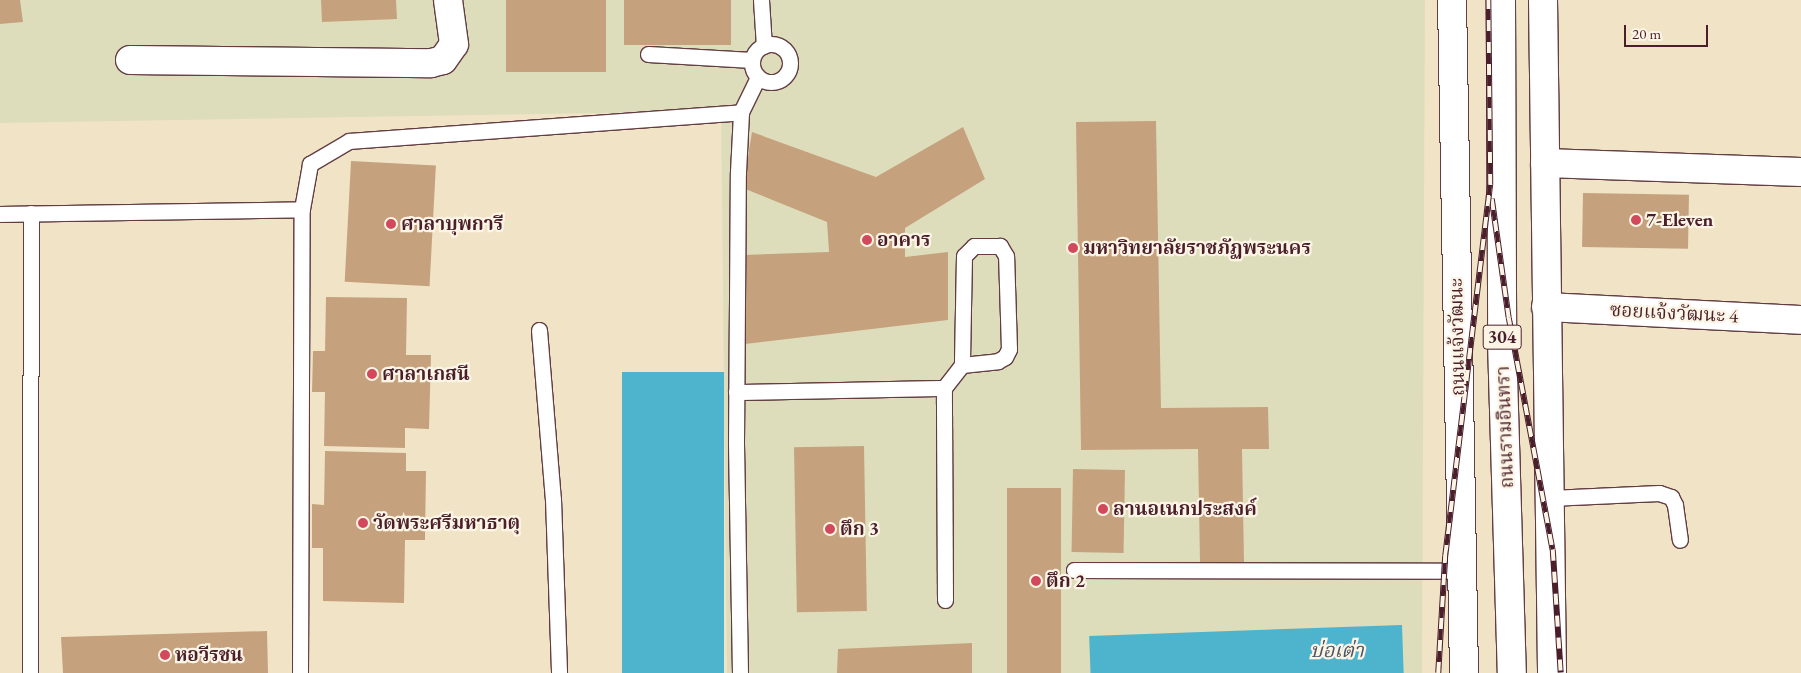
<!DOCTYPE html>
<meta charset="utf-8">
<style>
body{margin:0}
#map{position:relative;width:1801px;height:673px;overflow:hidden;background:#f1e4c6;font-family:"EB Garamond","Noto Serif Thai",serif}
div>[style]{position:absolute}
.built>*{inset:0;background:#deddbb}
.water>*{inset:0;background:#4eb3cd;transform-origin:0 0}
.building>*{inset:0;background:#c5a27d;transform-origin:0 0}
.roads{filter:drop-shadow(1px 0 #633d42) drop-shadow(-1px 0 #633d42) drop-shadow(0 1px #633d42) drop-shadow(0 -1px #633d42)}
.service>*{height:15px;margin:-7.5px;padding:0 7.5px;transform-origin:7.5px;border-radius:7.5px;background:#fff}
.service>.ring{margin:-7.5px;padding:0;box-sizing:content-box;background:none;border:15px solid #fff;border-radius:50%}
.minor>*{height:28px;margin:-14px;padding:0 14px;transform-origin:14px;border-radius:14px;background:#fff}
.primary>*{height:28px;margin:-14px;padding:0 14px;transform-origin:14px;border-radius:14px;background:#fff}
.rail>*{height:5.5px;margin-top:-2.75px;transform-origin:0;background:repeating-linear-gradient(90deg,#fcf5e5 0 11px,#4a1f2b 0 22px);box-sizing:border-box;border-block:1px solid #4a1f2b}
.dots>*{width:14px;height:14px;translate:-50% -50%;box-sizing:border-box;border:2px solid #fcf5e5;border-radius:50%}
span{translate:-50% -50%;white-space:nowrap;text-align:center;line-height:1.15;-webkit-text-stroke:4.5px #fcf5e5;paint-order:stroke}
.shield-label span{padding:1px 4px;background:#fcf5e5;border:1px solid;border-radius:4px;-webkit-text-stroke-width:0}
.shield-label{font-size:18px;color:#4a1f2b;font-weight:700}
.poi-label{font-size:19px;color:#4a1f2b;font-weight:700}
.left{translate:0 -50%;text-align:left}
.street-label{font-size:19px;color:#4a1f2b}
.water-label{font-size:20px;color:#4b5364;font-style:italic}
.scale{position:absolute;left:1624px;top:25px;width:84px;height:22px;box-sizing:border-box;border:2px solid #4a1f2b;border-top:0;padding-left:6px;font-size:15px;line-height:18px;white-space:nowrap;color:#4a1f2b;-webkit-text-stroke:4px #fcf5e5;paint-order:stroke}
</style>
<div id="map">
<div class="built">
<div style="clip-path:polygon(0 0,1425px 0,1422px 673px,727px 673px,721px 111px,0 123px)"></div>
</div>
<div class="water">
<div style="left:724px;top:372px;width:301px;height:102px;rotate:90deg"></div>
<div style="left:1402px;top:625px;width:48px;height:313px;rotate:88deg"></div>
</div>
<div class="building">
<div style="clip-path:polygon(0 0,20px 0,23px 22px,0 24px)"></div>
<div style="clip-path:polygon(321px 0,396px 0,397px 19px,322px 22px)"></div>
<div style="left:506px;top:0;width:100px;height:72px"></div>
<div style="left:624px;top:0;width:107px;height:45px"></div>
<div style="clip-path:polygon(1156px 121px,1161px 408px,1268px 407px,1269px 449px,1242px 449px,1244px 562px,1200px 562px,1198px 449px,1081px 450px,1076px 122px)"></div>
<div style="clip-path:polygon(963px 127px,985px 179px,905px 228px,905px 257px,948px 252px,948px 320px,745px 344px,744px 255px,829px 252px,827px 222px,743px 188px,752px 132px,876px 177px)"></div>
<div style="left:351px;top:161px;width:85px;height:121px;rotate:3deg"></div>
<div style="left:1583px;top:193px;width:106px;height:54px;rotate:1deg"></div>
<div style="clip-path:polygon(326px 297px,407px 298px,406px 355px,431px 355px,429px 429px,405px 428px,405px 448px,324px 446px,325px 392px,312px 392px,313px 351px,325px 351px)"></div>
<div style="left:864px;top:446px;width:165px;height:70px;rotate:89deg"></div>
<div style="clip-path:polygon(325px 451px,406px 453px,406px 471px,426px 471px,425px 540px,405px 540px,404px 603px,323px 601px,323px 548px,312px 548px,312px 504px,324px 505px)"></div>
<div style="left:1073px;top:469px;width:52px;height:83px;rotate:1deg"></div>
<div style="left:1007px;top:488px;width:54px;height:185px"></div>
<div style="clip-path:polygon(267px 631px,268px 673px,63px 673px,61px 637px)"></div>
<div style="clip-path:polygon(972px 643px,972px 673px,837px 673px,838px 649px)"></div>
</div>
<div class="roads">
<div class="service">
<div style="left:761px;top:0;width:46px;rotate:86.3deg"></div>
<div class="ring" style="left:752px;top:44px;width:23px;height:23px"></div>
<div style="left:648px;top:54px;width:104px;rotate:3.3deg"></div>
<div style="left:0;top:214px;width:302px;rotate:-0.9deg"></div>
<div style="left:539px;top:330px;width:170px;rotate:85.3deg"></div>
<div style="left:553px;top:499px;width:174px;rotate:88deg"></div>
<div style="left:736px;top:392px;width:208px;rotate:-1.1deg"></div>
<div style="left:1550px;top:498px;width:109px;rotate:-2.6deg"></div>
<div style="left:1659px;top:493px;width:13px;rotate:18deg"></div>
<div style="left:1671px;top:497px;width:9px;rotate:63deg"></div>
<div style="left:1675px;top:505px;width:35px;rotate:82deg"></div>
<div style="left:1074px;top:570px;width:387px;rotate:0.1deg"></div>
<div style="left:945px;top:600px;width:212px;rotate:-90.3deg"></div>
<div style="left:944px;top:388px;width:29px;rotate:-52deg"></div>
<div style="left:962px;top:365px;width:36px;rotate:-6deg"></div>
<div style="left:998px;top:361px;width:8px;rotate:-30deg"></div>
<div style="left:1005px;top:357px;width:9px;rotate:-63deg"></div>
<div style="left:1009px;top:349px;width:93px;rotate:-91.8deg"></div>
<div style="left:1006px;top:256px;width:12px;rotate:-121deg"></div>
<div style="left:1000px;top:246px;width:26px;rotate:180deg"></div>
<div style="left:974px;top:246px;width:14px;rotate:135deg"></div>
<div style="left:964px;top:256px;width:109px;rotate:91.1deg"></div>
<div style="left:30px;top:673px;width:460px;rotate:-89.9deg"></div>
<div style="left:300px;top:673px;width:464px;rotate:-89.8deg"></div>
<div style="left:302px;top:209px;width:46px;rotate:-79.9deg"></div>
<div style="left:310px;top:164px;width:45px;rotate:-30.5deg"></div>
<div style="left:349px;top:141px;width:393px;rotate:-4.2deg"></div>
<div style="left:740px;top:673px;width:230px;rotate:-91deg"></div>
<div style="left:736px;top:443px;width:271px;rotate:-89.6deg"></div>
<div style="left:738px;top:172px;width:60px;rotate:-87.1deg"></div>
<div style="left:741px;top:112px;width:39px;rotate:-64deg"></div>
</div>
<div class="minor">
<div style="left:130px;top:60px;width:301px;rotate:0.6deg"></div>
<div style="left:431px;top:63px;width:12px;rotate:-14deg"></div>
<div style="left:443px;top:60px;width:19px;rotate:-55deg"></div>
<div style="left:454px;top:44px;width:44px;rotate:-97.8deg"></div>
<div style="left:1545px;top:163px;width:256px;rotate:2deg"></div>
<div style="left:1546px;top:307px;width:255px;rotate:2.9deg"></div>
</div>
<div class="primary">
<div style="left:1452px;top:0;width:673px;rotate:88.98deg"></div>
<div style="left:1501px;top:0;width:342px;rotate:89.8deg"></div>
<div style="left:1502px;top:342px;width:331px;rotate:88.3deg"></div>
<div style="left:1543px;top:0;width:673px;rotate:89.23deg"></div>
</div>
</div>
<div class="rail">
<div style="left:1492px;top:199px;width:120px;rotate:81.9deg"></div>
<div style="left:1509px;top:318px;width:236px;rotate:79.3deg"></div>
<div style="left:1553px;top:550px;width:123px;rotate:86.3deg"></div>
<div style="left:1438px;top:673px;width:117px;rotate:-86.6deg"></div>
<div style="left:1445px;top:556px;width:374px;rotate:-83.1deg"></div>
<div style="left:1490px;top:185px;width:185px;rotate:-90.6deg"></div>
</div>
<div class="dots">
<div style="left:1636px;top:220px;background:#d1495b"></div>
<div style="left:391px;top:224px;background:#d1495b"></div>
<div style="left:867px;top:240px;background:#d1495b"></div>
<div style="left:1073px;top:248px;background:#d1495b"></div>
<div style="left:372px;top:374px;background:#d1495b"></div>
<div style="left:1103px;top:509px;background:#d1495b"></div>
<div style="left:363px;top:523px;background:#d1495b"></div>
<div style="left:830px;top:529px;background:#d1495b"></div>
<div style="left:1036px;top:581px;background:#d1495b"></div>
<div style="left:165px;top:655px;background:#d1495b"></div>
</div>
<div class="shield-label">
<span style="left:1502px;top:337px">304</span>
</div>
<div class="poi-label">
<span class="left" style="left:1646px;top:220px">7-Eleven</span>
<span class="left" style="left:401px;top:224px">ศาลาบุพการี</span>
<span class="left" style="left:877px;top:240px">อาคาร</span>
<span class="left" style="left:1083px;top:248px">มหาวิทยาลัยราชภัฏพระนคร</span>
<span class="left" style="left:382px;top:374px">ศาลาเกสนี</span>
<span class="left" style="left:1113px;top:509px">ลานอเนกประสงค์</span>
<span class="left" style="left:373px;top:523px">วัดพระศรีมหาธาตุ</span>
<span class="left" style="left:840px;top:529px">ตึก 3</span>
<span class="left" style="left:1046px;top:581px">ตึก 2</span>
<span class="left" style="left:175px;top:655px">หอวีรชน</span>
</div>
<div class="street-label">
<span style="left:1674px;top:313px;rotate:3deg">ซอยแจ้งวัฒนะ 4</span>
<span style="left:1457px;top:337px;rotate:-91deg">ถนนแจ้งวัฒนะ</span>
<span style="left:1505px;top:427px;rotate:-92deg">ถนนรามอินทรา</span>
</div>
<div class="water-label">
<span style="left:1337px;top:650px">บ่อเต่า</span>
</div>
<div class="scale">20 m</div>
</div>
